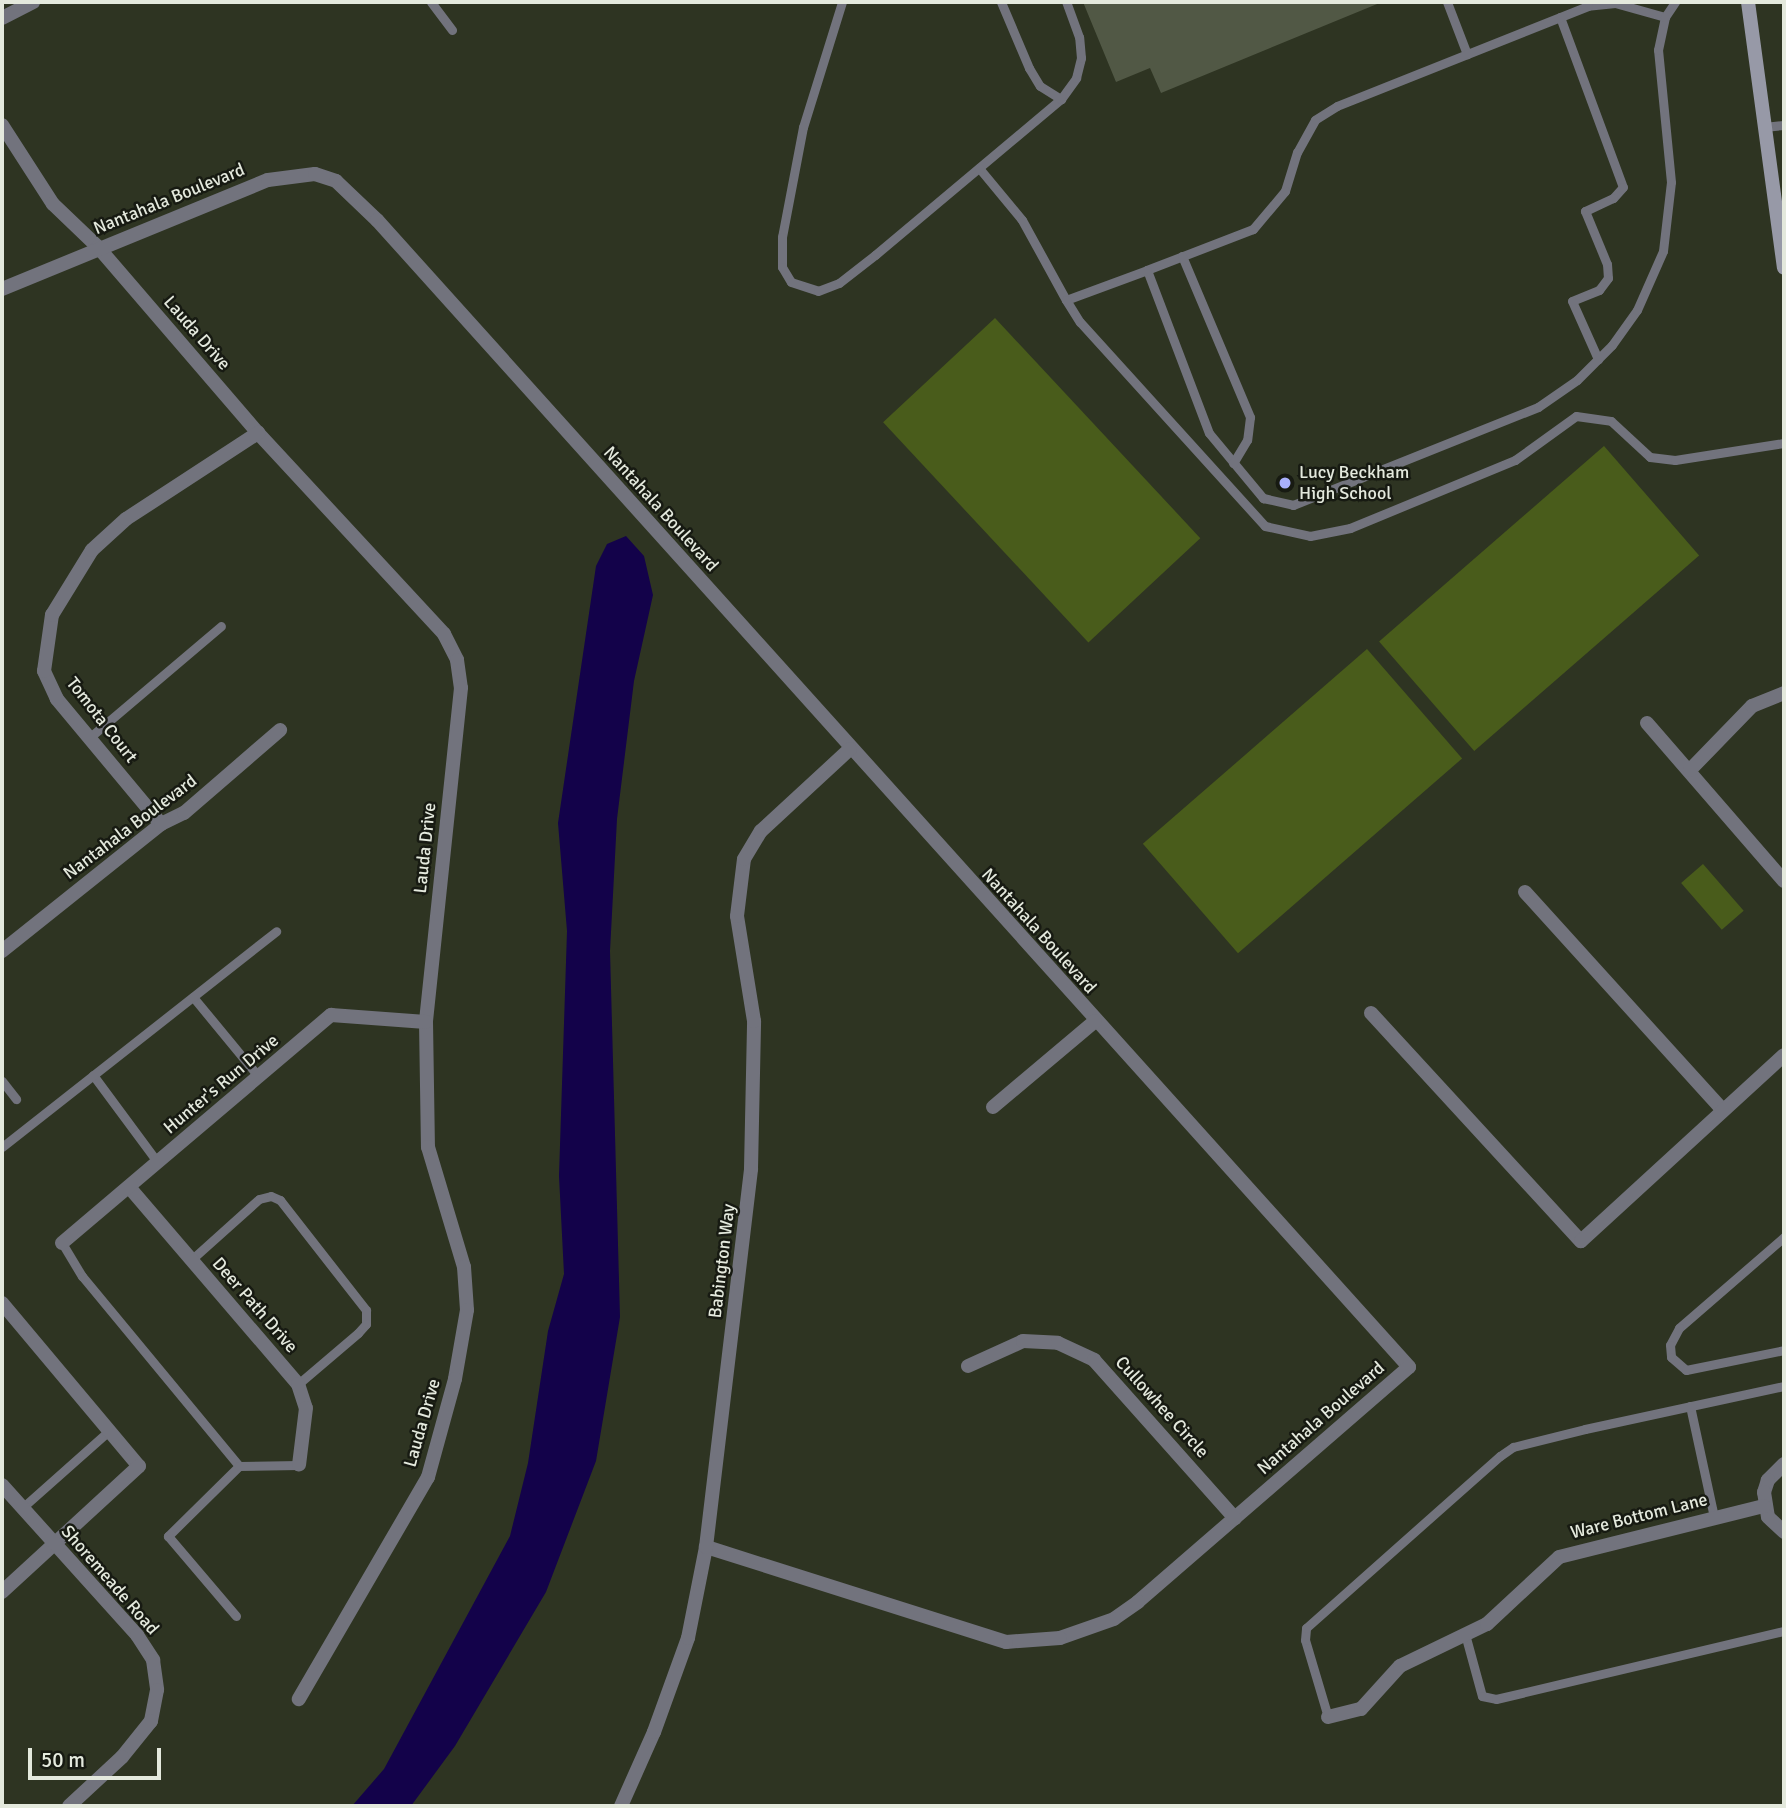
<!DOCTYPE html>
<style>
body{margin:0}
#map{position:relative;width:1786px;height:1808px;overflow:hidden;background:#2e3422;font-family:Signika,sans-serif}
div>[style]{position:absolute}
.green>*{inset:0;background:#495c1b;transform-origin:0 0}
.water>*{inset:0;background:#13024a}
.building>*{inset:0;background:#515845}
.lane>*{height:9px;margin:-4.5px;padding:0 4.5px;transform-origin:4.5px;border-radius:4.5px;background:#72737d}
.street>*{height:14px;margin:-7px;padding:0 7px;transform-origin:7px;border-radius:7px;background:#72737d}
.secondary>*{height:14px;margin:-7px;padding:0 7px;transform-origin:7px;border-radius:7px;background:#9799a7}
.dots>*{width:19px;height:19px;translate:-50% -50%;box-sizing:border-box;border:4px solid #171a12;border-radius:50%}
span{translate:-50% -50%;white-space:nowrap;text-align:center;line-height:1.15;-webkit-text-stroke:5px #171a12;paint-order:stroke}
.street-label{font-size:18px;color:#e4e9dd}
.poi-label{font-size:18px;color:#e4e9dd}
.left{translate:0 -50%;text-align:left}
.frame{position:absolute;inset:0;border:4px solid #e4e9dd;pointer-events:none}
.scale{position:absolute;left:28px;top:1748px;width:133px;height:32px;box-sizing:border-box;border:4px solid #e4e9dd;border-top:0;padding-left:9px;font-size:21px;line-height:24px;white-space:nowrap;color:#e4e9dd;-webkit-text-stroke:5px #171a12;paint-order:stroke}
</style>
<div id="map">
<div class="green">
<div style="left:995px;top:318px;width:301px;height:153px;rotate:47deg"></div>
<div style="left:1604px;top:446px;width:145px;height:298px;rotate:49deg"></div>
<div style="left:1367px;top:649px;width:145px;height:297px;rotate:49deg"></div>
<div style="left:1703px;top:864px;width:62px;height:29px;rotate:49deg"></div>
</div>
<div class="water">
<div style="clip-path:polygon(626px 536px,644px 556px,653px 595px,634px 681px,617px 819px,610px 951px,620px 1317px,596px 1461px,546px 1592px,455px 1746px,411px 1806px,352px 1806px,384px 1769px,510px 1536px,528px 1463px,548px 1331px,564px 1274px,559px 1176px,567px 931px,558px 823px,596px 566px,607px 544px)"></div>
</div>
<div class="building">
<div style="clip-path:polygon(1083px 2px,1382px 2px,1161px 93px,1150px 68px,1116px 82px)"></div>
</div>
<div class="lane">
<div style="left:431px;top:2px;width:35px;rotate:53deg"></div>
<div style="left:842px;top:2px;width:131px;rotate:107.3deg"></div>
<div style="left:803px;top:127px;width:112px;rotate:100.8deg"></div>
<div style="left:782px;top:237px;width:30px;rotate:90deg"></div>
<div style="left:782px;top:267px;width:17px;rotate:59deg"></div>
<div style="left:791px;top:282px;width:28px;rotate:18deg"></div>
<div style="left:818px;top:291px;width:22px;rotate:-21deg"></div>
<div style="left:839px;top:283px;width:46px;rotate:-37.9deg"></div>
<div style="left:875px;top:255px;width:243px;rotate:-40deg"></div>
<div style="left:1061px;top:99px;width:26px;rotate:-54deg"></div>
<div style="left:1076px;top:78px;width:21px;rotate:-76deg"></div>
<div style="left:1081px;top:58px;width:21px;rotate:-95deg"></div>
<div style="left:1079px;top:37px;width:37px;rotate:-110deg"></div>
<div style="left:1001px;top:2px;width:72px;rotate:67deg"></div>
<div style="left:1029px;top:68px;width:21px;rotate:59deg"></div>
<div style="left:1040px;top:86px;width:25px;rotate:32deg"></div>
<div style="left:1447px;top:2px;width:56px;rotate:69deg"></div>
<div style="left:1560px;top:17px;width:181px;rotate:69.7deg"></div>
<div style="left:1623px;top:187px;width:15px;rotate:132deg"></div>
<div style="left:1613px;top:198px;width:31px;rotate:155deg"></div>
<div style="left:1585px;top:211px;width:57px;rotate:67.5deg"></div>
<div style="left:1607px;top:264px;width:14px;rotate:86deg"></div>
<div style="left:1608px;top:278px;width:15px;rotate:127deg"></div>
<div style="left:1599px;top:290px;width:29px;rotate:158deg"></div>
<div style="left:1572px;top:301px;width:64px;rotate:65.9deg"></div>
<div style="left:1665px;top:17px;width:52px;rotate:-164.4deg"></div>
<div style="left:1615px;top:3px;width:27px;rotate:174deg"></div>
<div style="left:1588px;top:6px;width:270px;rotate:158.3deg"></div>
<div style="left:1337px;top:106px;width:26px;rotate:148deg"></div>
<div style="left:1315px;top:120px;width:37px;rotate:119deg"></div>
<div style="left:1297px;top:152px;width:41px;rotate:107.1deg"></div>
<div style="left:1285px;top:191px;width:50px;rotate:130.1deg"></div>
<div style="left:1253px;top:229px;width:114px;rotate:158.9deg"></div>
<div style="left:1147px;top:270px;width:174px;rotate:69.2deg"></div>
<div style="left:1209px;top:433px;width:85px;rotate:50.3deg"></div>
<div style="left:1263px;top:498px;width:31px;rotate:13deg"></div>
<div style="left:1293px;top:505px;width:264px;rotate:-21.8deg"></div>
<div style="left:1538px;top:407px;width:47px;rotate:-34.7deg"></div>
<div style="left:1577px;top:380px;width:49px;rotate:-45deg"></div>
<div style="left:1612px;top:345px;width:43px;rotate:-54.5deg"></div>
<div style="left:1637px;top:310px;width:64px;rotate:-66.2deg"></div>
<div style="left:1663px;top:251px;width:69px;rotate:-83.4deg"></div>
<div style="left:1671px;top:182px;width:133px;rotate:-95.6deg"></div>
<div style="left:1658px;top:50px;width:34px;rotate:-78deg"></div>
<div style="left:1665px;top:17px;width:18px;rotate:-56deg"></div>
<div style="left:1764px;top:127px;width:20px;rotate:-6deg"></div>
<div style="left:979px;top:168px;width:67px;rotate:50.4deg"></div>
<div style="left:1022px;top:220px;width:91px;rotate:61.2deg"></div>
<div style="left:1066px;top:300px;width:86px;rotate:-20.3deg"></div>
<div style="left:1182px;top:256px;width:175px;rotate:67.1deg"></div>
<div style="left:1250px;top:417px;width:23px;rotate:97deg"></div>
<div style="left:1247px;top:440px;width:27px;rotate:121deg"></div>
<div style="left:1066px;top:300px;width:26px;rotate:58deg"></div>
<div style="left:1080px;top:322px;width:275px;rotate:47.8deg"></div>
<div style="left:1265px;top:526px;width:46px;rotate:12.5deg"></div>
<div style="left:1310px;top:536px;width:41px;rotate:-11.3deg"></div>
<div style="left:1350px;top:528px;width:178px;rotate:-22.4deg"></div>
<div style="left:1515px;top:460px;width:75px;rotate:-35.8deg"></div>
<div style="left:1576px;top:416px;width:35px;rotate:8deg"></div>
<div style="left:1611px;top:421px;width:53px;rotate:42.7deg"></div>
<div style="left:1650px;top:457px;width:25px;rotate:7deg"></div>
<div style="left:1675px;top:460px;width:110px;rotate:-8.9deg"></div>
<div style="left:89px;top:738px;width:173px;rotate:-40.3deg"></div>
<div style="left:193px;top:997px;width:104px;rotate:50.5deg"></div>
<div style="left:93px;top:1075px;width:109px;rotate:53.5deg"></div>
<div style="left:2px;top:1081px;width:23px;rotate:52deg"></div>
<div style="left:2px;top:1147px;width:349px;rotate:-38.2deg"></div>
<div style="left:1784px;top:1237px;width:139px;rotate:139.1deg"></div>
<div style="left:1679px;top:1328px;width:19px;rotate:118deg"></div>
<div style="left:1670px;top:1345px;width:12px;rotate:85deg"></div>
<div style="left:1671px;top:1357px;width:20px;rotate:41deg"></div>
<div style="left:1686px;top:1370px;width:100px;rotate:-11.5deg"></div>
<div style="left:62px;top:1243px;width:39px;rotate:59deg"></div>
<div style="left:82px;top:1276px;width:246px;rotate:50.4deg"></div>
<div style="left:239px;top:1466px;width:100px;rotate:135.4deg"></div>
<div style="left:168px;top:1536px;width:105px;rotate:49.6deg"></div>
<div style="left:191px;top:1260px;width:91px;rotate:-41.9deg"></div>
<div style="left:259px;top:1199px;width:12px;rotate:-14deg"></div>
<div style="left:271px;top:1196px;width:10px;rotate:24deg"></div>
<div style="left:280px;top:1200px;width:140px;rotate:52deg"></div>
<div style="left:366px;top:1310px;width:14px;rotate:90deg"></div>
<div style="left:366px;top:1324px;width:12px;rotate:132deg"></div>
<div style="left:358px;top:1333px;width:79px;rotate:139.6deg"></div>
<div style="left:1690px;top:1406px;width:114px;rotate:77.8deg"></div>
<div style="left:239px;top:1466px;width:60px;rotate:-1deg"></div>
<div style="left:22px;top:1508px;width:118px;rotate:-41.6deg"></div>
<div style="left:1465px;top:1634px;width:64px;rotate:74.7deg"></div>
<div style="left:1482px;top:1696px;width:14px;rotate:12deg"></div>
<div style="left:1496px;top:1699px;width:296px;rotate:-13.3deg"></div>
<div style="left:1328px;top:1717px;width:80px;rotate:-106.6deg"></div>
<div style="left:1305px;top:1640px;width:12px;rotate:-85deg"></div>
<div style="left:1306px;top:1628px;width:259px;rotate:-41.6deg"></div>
<div style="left:1500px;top:1456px;width:16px;rotate:-35deg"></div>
<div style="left:1513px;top:1447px;width:74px;rotate:-14deg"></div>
<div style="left:1585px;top:1429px;width:204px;rotate:-12.2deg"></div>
</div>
<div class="street">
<div style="left:2px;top:18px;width:35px;rotate:-27deg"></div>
<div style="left:2px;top:125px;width:94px;rotate:57.2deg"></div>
<div style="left:53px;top:204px;width:62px;rotate:43.7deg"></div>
<div style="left:98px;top:247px;width:245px;rotate:49.3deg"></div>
<div style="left:258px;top:433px;width:274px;rotate:47.2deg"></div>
<div style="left:444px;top:634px;width:29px;rotate:63deg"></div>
<div style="left:457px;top:660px;width:28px;rotate:82deg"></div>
<div style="left:461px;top:688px;width:336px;rotate:96deg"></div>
<div style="left:426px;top:1022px;width:125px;rotate:89.1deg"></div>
<div style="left:428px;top:1147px;width:125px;rotate:73.3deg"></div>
<div style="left:464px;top:1267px;width:43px;rotate:86deg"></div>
<div style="left:467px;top:1310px;width:70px;rotate:99.9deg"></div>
<div style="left:455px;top:1379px;width:102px;rotate:105.4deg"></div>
<div style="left:428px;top:1477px;width:257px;rotate:120.2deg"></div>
<div style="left:2px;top:289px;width:287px;rotate:-22.3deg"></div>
<div style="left:268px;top:180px;width:47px;rotate:-7.3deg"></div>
<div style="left:315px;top:174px;width:22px;rotate:18deg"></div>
<div style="left:336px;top:181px;width:57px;rotate:43.6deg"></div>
<div style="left:377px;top:220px;width:1543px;rotate:48.02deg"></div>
<div style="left:1409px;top:1367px;width:359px;rotate:139.1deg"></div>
<div style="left:1138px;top:1602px;width:29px;rotate:145deg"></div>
<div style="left:1114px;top:1619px;width:57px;rotate:160.6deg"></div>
<div style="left:1060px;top:1638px;width:54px;rotate:175.8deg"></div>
<div style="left:1006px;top:1642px;width:315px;rotate:-162.4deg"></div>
<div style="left:1647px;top:723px;width:209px;rotate:49.1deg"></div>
<div style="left:1690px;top:770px;width:89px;rotate:-45.9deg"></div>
<div style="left:1752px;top:706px;width:35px;rotate:-22deg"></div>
<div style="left:161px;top:824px;width:163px;rotate:-129.8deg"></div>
<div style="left:57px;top:699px;width:31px;rotate:-115deg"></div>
<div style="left:44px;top:671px;width:57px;rotate:-81.9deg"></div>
<div style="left:52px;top:615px;width:76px;rotate:-58.4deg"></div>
<div style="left:92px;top:550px;width:46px;rotate:-42.4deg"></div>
<div style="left:126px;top:519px;width:158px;rotate:-33.1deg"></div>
<div style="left:1525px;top:892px;width:293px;rotate:47.8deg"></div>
<div style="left:2px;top:951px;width:203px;rotate:-38.6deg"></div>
<div style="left:161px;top:824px;width:25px;rotate:-26deg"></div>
<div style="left:184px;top:813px;width:127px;rotate:-40.8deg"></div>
<div style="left:1371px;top:1013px;width:310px;rotate:47.4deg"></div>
<div style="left:1581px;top:1241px;width:275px;rotate:-42.5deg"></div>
<div style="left:993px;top:1107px;width:133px;rotate:-40.1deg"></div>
<div style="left:129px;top:1187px;width:260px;rotate:49.4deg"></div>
<div style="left:298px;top:1384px;width:25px;rotate:72deg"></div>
<div style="left:306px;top:1408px;width:57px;rotate:97deg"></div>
<div style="left:62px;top:1243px;width:353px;rotate:-40.3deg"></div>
<div style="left:331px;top:1015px;width:95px;rotate:4.2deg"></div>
<div style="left:2px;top:1303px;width:213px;rotate:50deg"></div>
<div style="left:139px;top:1466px;width:186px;rotate:137.4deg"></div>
<div style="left:968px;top:1366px;width:60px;rotate:-24.4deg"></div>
<div style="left:1023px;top:1341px;width:35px;rotate:3deg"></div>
<div style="left:1058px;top:1343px;width:40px;rotate:25deg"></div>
<div style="left:1094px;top:1360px;width:212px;rotate:48.3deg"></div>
<div style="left:1784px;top:1464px;width:23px;rotate:135deg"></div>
<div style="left:1768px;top:1480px;width:13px;rotate:108deg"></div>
<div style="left:1764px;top:1492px;width:25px;rotate:81deg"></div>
<div style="left:1768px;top:1517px;width:22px;rotate:43deg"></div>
<div style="left:2px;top:1485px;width:202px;rotate:48deg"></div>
<div style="left:137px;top:1635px;width:30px;rotate:57deg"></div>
<div style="left:153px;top:1660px;width:30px;rotate:82deg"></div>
<div style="left:157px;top:1690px;width:32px;rotate:101deg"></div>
<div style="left:151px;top:1721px;width:46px;rotate:128.9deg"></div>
<div style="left:122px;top:1757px;width:72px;rotate:137.2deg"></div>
<div style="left:1328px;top:1717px;width:34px;rotate:-14deg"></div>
<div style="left:1361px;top:1709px;width:58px;rotate:-47.8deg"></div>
<div style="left:1400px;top:1666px;width:97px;rotate:-25.8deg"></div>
<div style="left:1487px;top:1624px;width:98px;rotate:-42.9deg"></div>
<div style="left:1559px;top:1557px;width:211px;rotate:-14deg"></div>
<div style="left:621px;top:1806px;width:81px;rotate:-66deg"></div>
<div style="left:654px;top:1732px;width:100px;rotate:-70.1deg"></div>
<div style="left:688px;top:1638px;width:93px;rotate:-78.8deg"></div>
<div style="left:706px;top:1547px;width:381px;rotate:-83.2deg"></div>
<div style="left:751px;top:1169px;width:148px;rotate:-88.8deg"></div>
<div style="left:754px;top:1021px;width:106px;rotate:-99.2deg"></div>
<div style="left:737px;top:916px;width:57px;rotate:-83deg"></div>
<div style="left:744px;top:859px;width:33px;rotate:-59deg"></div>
<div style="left:761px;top:831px;width:121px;rotate:-42.7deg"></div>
</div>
<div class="secondary">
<div style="left:1748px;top:2px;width:268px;rotate:82.3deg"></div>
</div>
<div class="dots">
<div style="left:1285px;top:483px;background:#a9b0fc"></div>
</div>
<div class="street-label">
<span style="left:169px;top:199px;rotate:-22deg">Nantahala Boulevard</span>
<span style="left:197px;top:333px;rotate:49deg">Lauda Drive</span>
<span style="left:661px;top:509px;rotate:48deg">Nantahala Boulevard</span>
<span style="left:102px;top:720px;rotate:52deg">Tomota Court</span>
<span style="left:130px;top:827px;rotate:-37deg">Nantahala Boulevard</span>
<span style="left:425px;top:848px;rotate:-84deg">Lauda Drive</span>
<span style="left:1039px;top:931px;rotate:48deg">Nantahala Boulevard</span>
<span style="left:221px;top:1084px;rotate:-40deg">Hunter's Run Drive</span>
<span style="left:722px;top:1261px;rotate:-83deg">Babington Way</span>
<span style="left:255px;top:1305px;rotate:49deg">Deer Path Drive</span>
<span style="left:1162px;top:1407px;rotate:48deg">Cullowhee Circle</span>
<span style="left:1321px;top:1418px;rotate:-41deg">Nantahala Boulevard</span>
<span style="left:422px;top:1423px;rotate:-74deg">Lauda Drive</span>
<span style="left:1639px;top:1516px;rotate:-14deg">Ware Bottom Lane</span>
<span style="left:110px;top:1580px;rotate:49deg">Shoremeade Road</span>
</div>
<div class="poi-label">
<span class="left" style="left:1299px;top:483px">Lucy Beckham<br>High School</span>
</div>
<div class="frame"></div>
<div class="scale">50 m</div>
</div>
